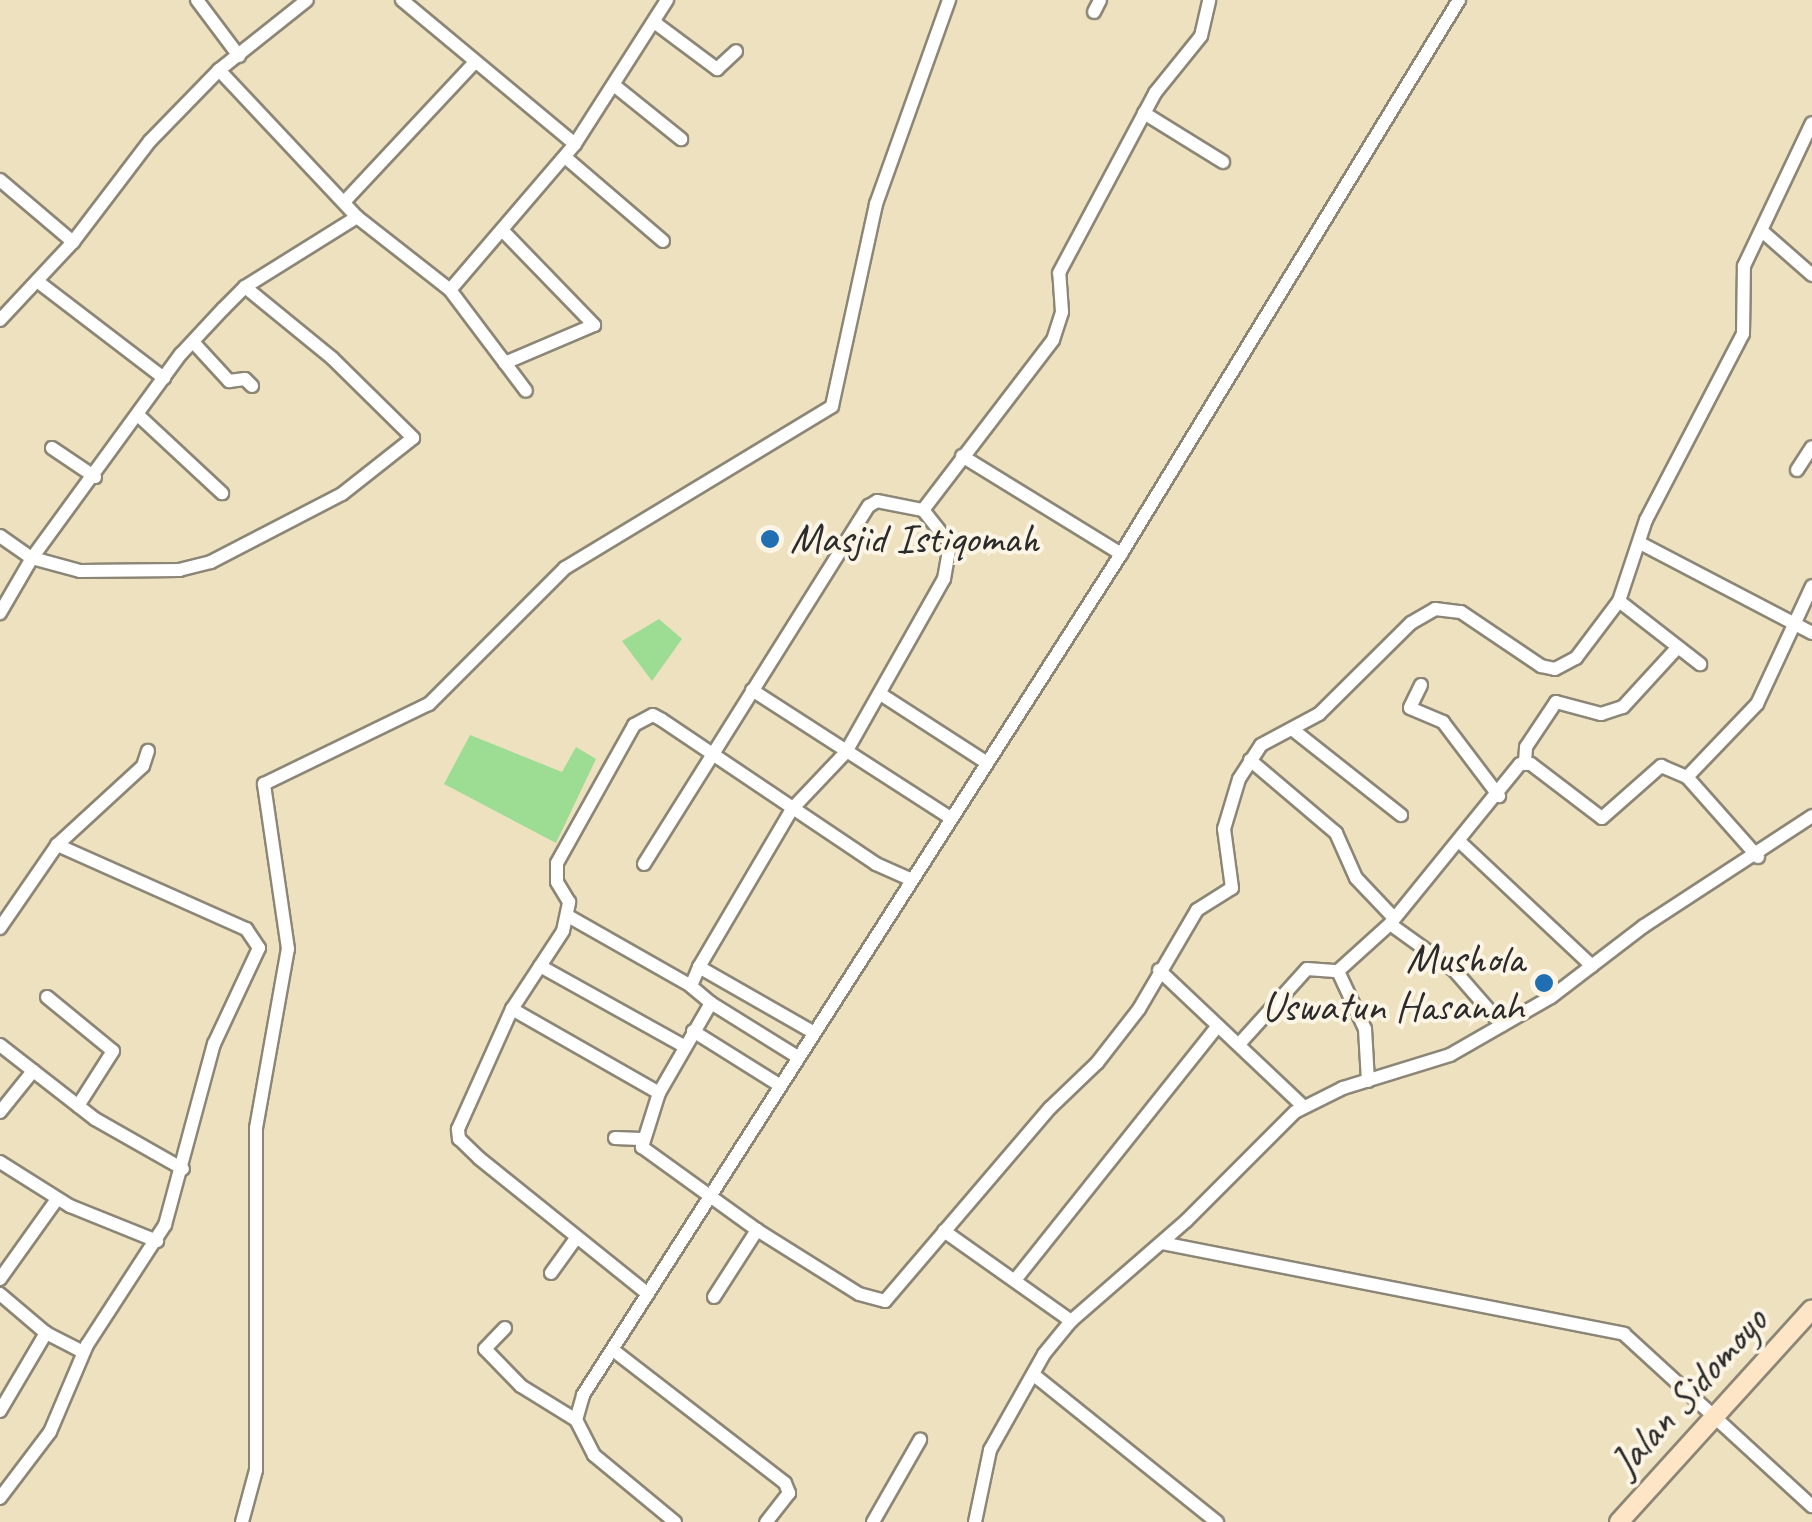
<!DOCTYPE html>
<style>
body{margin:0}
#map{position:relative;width:1812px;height:1522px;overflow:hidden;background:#ede1c0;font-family:Caveat,sans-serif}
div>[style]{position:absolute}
.green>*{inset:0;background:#9cdd93}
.roads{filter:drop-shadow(2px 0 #8c8676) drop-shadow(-2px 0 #8c8676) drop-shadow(0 2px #8c8676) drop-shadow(0 -2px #8c8676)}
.street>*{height:12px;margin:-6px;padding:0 6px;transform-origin:6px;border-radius:6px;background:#fff}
.secondary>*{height:18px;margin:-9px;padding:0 9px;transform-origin:9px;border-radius:9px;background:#fde5c5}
.dots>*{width:28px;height:28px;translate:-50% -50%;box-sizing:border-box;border:5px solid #fcf5e5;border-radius:50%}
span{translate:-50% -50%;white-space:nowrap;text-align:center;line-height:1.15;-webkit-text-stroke:8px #fcf5e5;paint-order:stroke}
.poi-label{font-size:42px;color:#2b2b2b}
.left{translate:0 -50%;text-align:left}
.right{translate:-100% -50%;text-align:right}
.street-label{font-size:42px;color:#2b2b2b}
</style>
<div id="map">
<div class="green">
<div style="clip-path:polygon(659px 619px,682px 639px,652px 681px,622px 641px)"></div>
<div style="clip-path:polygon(470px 735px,562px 772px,576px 747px,596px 759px,556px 843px,444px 784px)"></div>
</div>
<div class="roads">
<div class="street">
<div style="left:197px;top:0;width:70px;rotate:53.1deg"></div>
<div style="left:402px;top:0;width:225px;rotate:39.8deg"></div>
<div style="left:1094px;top:12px;width:13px;rotate:-63deg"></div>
<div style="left:654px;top:22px;width:79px;rotate:36.7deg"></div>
<div style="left:717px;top:69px;width:26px;rotate:-43deg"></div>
<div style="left:219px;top:70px;width:202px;rotate:46.8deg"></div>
<div style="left:357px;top:217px;width:118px;rotate:38.1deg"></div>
<div style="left:450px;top:290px;width:126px;rotate:53deg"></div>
<div style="left:615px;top:86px;width:85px;rotate:38.8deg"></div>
<div style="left:1144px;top:113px;width:93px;rotate:31.8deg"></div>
<div style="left:565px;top:157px;width:129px;rotate:40.6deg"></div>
<div style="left:0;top:180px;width:96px;rotate:40.3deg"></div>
<div style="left:345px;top:201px;width:190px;rotate:-46.9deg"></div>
<div style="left:503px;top:231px;width:131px;rotate:45.9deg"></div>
<div style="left:594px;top:325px;width:97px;rotate:156.9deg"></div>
<div style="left:1763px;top:232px;width:65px;rotate:41.3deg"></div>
<div style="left:37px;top:281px;width:160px;rotate:37.4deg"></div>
<div style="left:245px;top:287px;width:112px;rotate:39.2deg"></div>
<div style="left:332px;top:358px;width:114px;rotate:44.6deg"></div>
<div style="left:413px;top:438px;width:90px;rotate:141.7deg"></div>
<div style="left:342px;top:494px;width:148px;rotate:152.6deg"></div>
<div style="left:211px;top:562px;width:32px;rotate:166deg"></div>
<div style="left:180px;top:570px;width:100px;rotate:179.4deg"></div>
<div style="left:80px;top:571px;width:50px;rotate:-164.8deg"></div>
<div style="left:32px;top:558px;width:253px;rotate:-53.9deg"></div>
<div style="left:181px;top:354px;width:62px;rotate:-47deg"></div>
<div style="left:223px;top:309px;width:31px;rotate:-45deg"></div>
<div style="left:245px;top:287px;width:132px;rotate:-32deg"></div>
<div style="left:450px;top:290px;width:192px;rotate:-49.4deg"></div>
<div style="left:575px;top:144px;width:171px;rotate:-57.4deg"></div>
<div style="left:0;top:320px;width:107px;rotate:-46.9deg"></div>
<div style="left:73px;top:242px;width:127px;rotate:-52.7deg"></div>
<div style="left:150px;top:141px;width:99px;rotate:-45.8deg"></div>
<div style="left:219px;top:70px;width:112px;rotate:-38.5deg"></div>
<div style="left:194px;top:343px;width:52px;rotate:47.4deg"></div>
<div style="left:229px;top:381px;width:16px;rotate:-7deg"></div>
<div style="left:245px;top:379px;width:10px;rotate:45deg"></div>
<div style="left:138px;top:415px;width:115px;rotate:42.9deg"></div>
<div style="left:52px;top:448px;width:52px;rotate:34deg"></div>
<div style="left:962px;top:456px;width:187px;rotate:31.6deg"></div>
<div style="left:1797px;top:470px;width:27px;rotate:-57deg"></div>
<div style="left:0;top:536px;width:39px;rotate:35deg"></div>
<div style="left:32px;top:558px;width:64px;rotate:120.2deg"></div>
<div style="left:1640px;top:543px;width:194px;rotate:27.6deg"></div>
<div style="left:1619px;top:601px;width:103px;rotate:37.9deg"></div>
<div style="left:1421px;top:685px;width:25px;rotate:116deg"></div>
<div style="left:1410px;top:708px;width:36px;rotate:23deg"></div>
<div style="left:1443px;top:722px;width:93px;rotate:52.9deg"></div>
<div style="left:752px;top:690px;width:234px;rotate:32.8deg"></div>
<div style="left:882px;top:695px;width:125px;rotate:32.9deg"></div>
<div style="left:1292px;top:729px;width:139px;rotate:38.3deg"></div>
<div style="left:1250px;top:760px;width:113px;rotate:40.3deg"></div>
<div style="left:1336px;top:833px;width:49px;rotate:66deg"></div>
<div style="left:1356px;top:878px;width:55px;rotate:46.5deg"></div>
<div style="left:1525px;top:762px;width:15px;rotate:-86deg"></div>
<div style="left:1526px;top:747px;width:54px;rotate:-56.3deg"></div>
<div style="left:1556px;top:702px;width:47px;rotate:14.9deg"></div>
<div style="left:1601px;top:714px;width:23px;rotate:-18deg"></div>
<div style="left:1623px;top:707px;width:81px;rotate:-47.5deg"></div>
<div style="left:1687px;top:777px;width:107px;rotate:48.4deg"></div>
<div style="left:1460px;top:842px;width:181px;rotate:43.2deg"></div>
<div style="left:644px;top:864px;width:423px;rotate:-57.9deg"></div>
<div style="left:869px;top:506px;width:9px;rotate:-32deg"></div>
<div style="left:877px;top:501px;width:47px;rotate:11.1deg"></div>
<div style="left:923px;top:510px;width:214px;rotate:-52.6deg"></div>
<div style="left:1053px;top:340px;width:29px;rotate:-72deg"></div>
<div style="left:1062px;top:312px;width:39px;rotate:-94deg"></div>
<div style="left:1059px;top:273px;width:204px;rotate:-61.9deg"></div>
<div style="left:1155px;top:93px;width:73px;rotate:-51.1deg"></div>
<div style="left:1201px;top:36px;width:37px;rotate:-77deg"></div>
<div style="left:568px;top:916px;width:142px;rotate:29.6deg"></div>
<div style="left:1390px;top:924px;width:79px;rotate:35.7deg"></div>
<div style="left:1454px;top:970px;width:73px;rotate:48.9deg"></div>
<div style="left:0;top:928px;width:101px;rotate:-55.5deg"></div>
<div style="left:57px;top:845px;width:117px;rotate:-42.6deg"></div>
<div style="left:143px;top:766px;width:16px;rotate:-72deg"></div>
<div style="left:540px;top:966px;width:165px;rotate:29.1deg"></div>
<div style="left:1159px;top:970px;width:198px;rotate:43.4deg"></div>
<div style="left:47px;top:997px;width:85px;rotate:39.3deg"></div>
<div style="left:113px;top:1051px;width:65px;rotate:122.5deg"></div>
<div style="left:711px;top:1003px;width:100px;rotate:31.9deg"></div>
<div style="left:512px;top:1009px;width:169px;rotate:29.7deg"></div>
<div style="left:659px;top:1093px;width:57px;rotate:107.5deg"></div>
<div style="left:642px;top:1147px;width:142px;rotate:35.8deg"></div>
<div style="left:757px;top:1230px;width:120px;rotate:32.1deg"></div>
<div style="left:859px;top:1294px;width:27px;rotate:15deg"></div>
<div style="left:885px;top:1301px;width:254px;rotate:-49.5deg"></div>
<div style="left:1050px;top:1108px;width:65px;rotate:-43.8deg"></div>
<div style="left:1097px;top:1063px;width:68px;rotate:-52.1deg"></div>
<div style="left:1139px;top:1009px;width:115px;rotate:-59.6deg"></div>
<div style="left:1197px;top:910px;width:41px;rotate:-32.2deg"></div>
<div style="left:1232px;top:888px;width:60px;rotate:-97.7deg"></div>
<div style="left:1224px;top:829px;width:52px;rotate:-73.3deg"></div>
<div style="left:1239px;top:779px;width:40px;rotate:-57.1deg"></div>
<div style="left:1261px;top:745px;width:66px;rotate:-28.1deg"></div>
<div style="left:1319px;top:714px;width:129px;rotate:-44.7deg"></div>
<div style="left:1411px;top:623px;width:28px;rotate:-30deg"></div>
<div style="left:1435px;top:609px;width:26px;rotate:7deg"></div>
<div style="left:1461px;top:612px;width:97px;rotate:34deg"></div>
<div style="left:1541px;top:666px;width:14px;rotate:12deg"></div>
<div style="left:1555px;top:669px;width:24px;rotate:-28deg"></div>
<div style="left:1576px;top:658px;width:71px;rotate:-53deg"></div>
<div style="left:1619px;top:601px;width:85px;rotate:-71.6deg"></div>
<div style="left:1646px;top:520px;width:210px;rotate:-62.5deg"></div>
<div style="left:1743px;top:334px;width:68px;rotate:-89.2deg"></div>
<div style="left:1744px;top:266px;width:158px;rotate:-64.6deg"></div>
<div style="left:693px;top:1031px;width:102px;rotate:32.1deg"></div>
<div style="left:811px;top:1031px;width:129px;rotate:-150.3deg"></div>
<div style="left:699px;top:967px;width:183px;rotate:-59.5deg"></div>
<div style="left:792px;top:809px;width:79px;rotate:-46.5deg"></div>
<div style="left:846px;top:752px;width:199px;rotate:-60.5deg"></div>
<div style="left:944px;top:579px;width:36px;rotate:-80deg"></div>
<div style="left:950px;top:544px;width:43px;rotate:-128.5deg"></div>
<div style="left:1241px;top:1042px;width:98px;rotate:-47.9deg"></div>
<div style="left:1307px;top:969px;width:31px;rotate:4deg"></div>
<div style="left:0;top:1045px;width:120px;rotate:37.9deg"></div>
<div style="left:95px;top:1119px;width:101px;rotate:29.6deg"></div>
<div style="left:1368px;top:1081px;width:52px;rotate:-93.3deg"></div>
<div style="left:1365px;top:1029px;width:64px;rotate:-115deg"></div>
<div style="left:1338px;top:971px;width:70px;rotate:-42.1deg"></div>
<div style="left:1390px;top:924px;width:206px;rotate:-50.9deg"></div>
<div style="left:1520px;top:764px;width:11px"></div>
<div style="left:1531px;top:764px;width:89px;rotate:37.3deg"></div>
<div style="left:1602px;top:818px;width:79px;rotate:-41.4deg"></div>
<div style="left:1661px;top:766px;width:28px;rotate:23deg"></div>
<div style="left:1687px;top:777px;width:101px;rotate:-46.2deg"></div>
<div style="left:1757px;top:704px;width:130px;rotate:-65deg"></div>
<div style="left:659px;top:1093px;width:104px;rotate:-60deg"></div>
<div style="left:711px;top:1003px;width:26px;rotate:-140deg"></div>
<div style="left:691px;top:986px;width:21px;rotate:-67deg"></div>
<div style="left:0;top:1112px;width:53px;rotate:-51.2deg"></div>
<div style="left:615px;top:1138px;width:26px;rotate:2deg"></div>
<div style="left:0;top:1162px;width:83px;rotate:32.2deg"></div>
<div style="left:70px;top:1206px;width:94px;rotate:21.9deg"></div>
<div style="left:944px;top:1231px;width:156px;rotate:35.3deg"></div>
<div style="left:1162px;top:1243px;width:471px;rotate:11.1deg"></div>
<div style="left:1624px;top:1334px;width:255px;rotate:42.5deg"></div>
<div style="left:551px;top:1273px;width:44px;rotate:-54.2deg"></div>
<div style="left:0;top:1279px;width:98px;rotate:-54.5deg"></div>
<div style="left:1015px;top:1280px;width:325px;rotate:-51.4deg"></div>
<div style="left:0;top:1294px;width:60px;rotate:40.3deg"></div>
<div style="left:46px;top:1333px;width:42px;rotate:27.2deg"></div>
<div style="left:648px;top:1294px;width:217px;rotate:-141.2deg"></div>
<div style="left:479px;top:1158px;width:28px;rotate:-136deg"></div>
<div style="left:459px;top:1139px;width:10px;rotate:-96deg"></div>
<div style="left:458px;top:1129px;width:132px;rotate:-65.8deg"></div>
<div style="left:512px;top:1009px;width:93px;rotate:-56.8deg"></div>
<div style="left:563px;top:931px;width:30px;rotate:-78deg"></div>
<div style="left:569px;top:902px;width:23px;rotate:-121deg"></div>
<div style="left:557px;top:882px;width:19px;rotate:-90deg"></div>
<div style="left:557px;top:863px;width:158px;rotate:-60.8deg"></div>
<div style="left:634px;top:725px;width:21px;rotate:-28deg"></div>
<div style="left:653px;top:715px;width:10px;rotate:29deg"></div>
<div style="left:662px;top:720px;width:258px;rotate:33.9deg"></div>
<div style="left:876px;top:864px;width:37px;rotate:24deg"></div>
<div style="left:714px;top:1297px;width:80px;rotate:-57.3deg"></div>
<div style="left:505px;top:1328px;width:29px;rotate:134deg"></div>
<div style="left:485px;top:1349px;width:52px;rotate:45.8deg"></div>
<div style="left:521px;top:1386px;width:65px;rotate:31.7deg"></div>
<div style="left:613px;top:1350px;width:217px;rotate:37.7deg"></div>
<div style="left:785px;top:1483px;width:11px;rotate:68deg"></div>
<div style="left:789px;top:1493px;width:37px;rotate:128deg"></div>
<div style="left:1034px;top:1375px;width:235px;rotate:38.8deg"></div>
<div style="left:0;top:1411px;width:91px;rotate:-59.5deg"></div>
<div style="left:0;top:1498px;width:83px;rotate:-52.9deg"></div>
<div style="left:50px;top:1432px;width:95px;rotate:-67deg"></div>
<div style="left:87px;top:1345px;width:143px;rotate:-57deg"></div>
<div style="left:165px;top:1225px;width:188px;rotate:-74.9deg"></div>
<div style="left:214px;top:1044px;width:106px;rotate:-64.9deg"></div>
<div style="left:259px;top:948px;width:23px;rotate:-124deg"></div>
<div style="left:246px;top:929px;width:207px;rotate:-156deg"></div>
<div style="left:242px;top:1522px;width:54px;rotate:-74.9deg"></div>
<div style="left:256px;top:1470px;width:342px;rotate:-90deg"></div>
<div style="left:256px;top:1128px;width:182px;rotate:-79.9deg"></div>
<div style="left:288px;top:949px;width:167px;rotate:-98.3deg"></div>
<div style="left:264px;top:784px;width:183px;rotate:-25.9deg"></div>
<div style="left:429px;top:704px;width:192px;rotate:-45deg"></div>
<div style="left:565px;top:568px;width:312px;rotate:-31.2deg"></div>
<div style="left:832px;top:406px;width:207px;rotate:-77.7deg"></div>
<div style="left:876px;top:204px;width:217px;rotate:-70.3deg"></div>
<div style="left:675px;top:1522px;width:105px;rotate:-140.4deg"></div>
<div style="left:594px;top:1455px;width:39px;rotate:-117deg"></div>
<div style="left:576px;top:1420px;width:26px;rotate:-74deg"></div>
<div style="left:583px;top:1395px;width:998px;rotate:-57.39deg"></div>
<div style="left:1121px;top:554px;width:649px;rotate:-58.61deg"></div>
<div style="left:873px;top:1522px;width:95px;rotate:-60.2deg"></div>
<div style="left:975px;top:1522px;width:74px;rotate:-78.2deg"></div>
<div style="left:990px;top:1450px;width:110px;rotate:-60.6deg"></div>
<div style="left:1044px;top:1354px;width:43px;rotate:-50.7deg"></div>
<div style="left:1071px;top:1321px;width:152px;rotate:-41deg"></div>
<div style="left:1186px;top:1221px;width:154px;rotate:-45deg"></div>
<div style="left:1295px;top:1112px;width:54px;rotate:-26.6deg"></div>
<div style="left:1343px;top:1088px;width:112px;rotate:-17.1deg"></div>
<div style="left:1450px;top:1055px;width:116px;rotate:-29.9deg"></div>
<div style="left:1551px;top:997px;width:117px;rotate:-37.4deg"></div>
<div style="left:1644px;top:926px;width:201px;rotate:-33.2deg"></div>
</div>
<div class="secondary">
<div style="left:1619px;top:1522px;width:287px;rotate:-47.8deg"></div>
</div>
</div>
<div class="dots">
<div style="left:770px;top:539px;background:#1f6fb2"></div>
<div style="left:1544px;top:983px;background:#1f6fb2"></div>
</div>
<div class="poi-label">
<span class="left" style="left:790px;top:539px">Masjid Istiqomah</span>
<span class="right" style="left:1524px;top:983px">Mushola<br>Uswatun Hasanah</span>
</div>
<div class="street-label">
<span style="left:1689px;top:1392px;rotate:-48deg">Jalan Sidomoyo</span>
</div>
</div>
